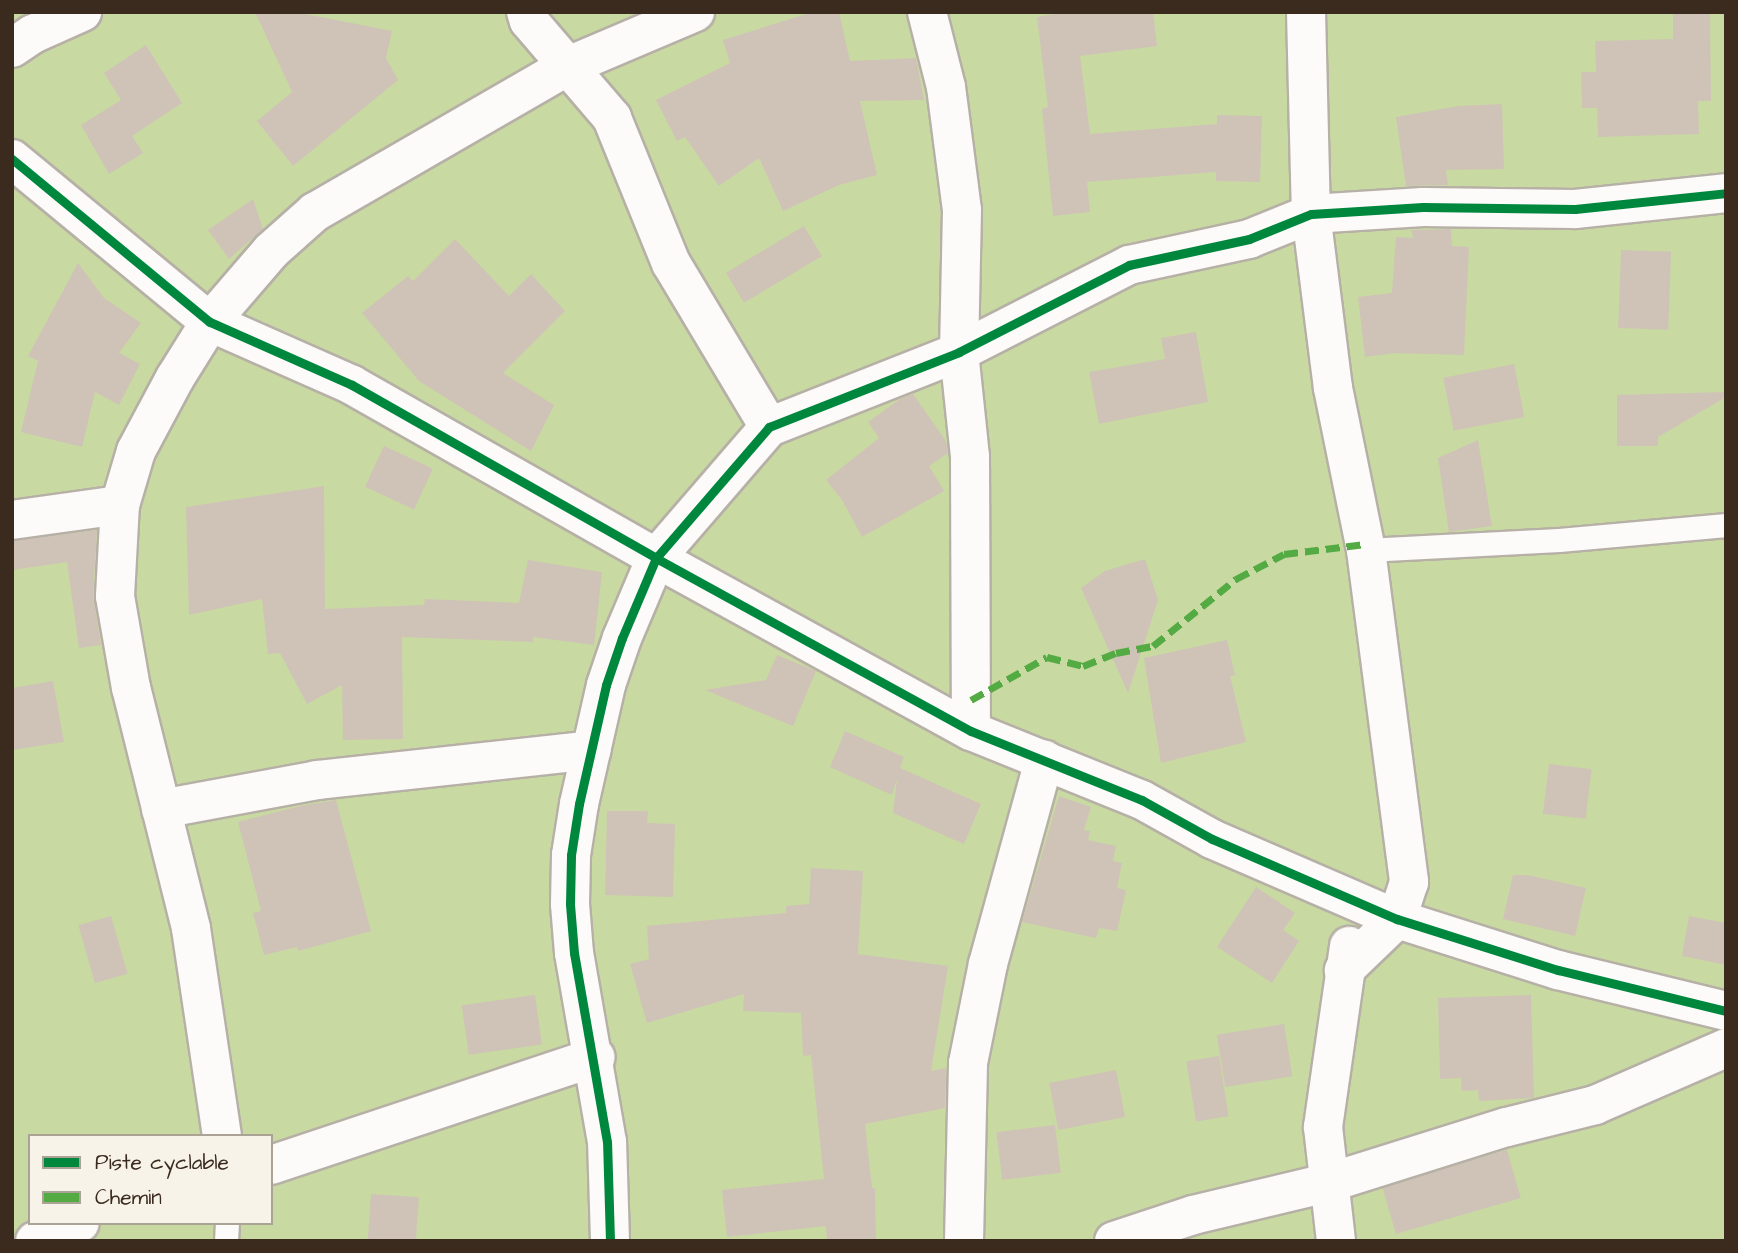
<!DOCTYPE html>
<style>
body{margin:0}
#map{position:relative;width:1738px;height:1253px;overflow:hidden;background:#eae3d5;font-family:"Architects Daughter",sans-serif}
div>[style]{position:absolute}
.green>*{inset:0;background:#c9d9a2}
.building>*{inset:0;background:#cfc3b7;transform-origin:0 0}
.roads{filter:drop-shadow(2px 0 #b6b0a6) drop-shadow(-2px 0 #b6b0a6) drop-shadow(0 2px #b6b0a6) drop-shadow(0 -2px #b6b0a6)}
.lane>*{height:23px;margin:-11.5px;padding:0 11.5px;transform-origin:11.5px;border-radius:11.5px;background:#fcfbf9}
.street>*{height:38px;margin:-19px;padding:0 19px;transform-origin:19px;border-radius:19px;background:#fcfbf9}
.quiet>*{height:7px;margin-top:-3.5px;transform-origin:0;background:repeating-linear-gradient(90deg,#55ab43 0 14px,transparent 0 21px)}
.cycleway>*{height:9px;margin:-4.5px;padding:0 4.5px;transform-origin:4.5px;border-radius:4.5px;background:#00873e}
span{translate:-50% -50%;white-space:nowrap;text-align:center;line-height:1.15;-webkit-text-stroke:7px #f7f3e8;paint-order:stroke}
.frame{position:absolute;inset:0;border:14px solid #3b2a1e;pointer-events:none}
.legend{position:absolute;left:28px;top:1134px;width:245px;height:91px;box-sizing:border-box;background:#f7f3e8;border:2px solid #aca397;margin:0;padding:9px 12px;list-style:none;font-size:21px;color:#3b2a1e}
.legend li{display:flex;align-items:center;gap:14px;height:35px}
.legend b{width:35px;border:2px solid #aca397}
</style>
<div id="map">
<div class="green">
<div style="clip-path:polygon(evenodd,12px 12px,1726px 12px,1726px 1241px,12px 1241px,12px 12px,30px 1136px,271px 1136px,271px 1223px,30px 1223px,30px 1136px)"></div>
</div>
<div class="building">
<div style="clip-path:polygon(255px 12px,295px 12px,392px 31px,386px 58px,398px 80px,293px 166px,257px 121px,292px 92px)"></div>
<div style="clip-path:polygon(813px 12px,839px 12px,850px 61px,916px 58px,924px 100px,860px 101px,877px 175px,839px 185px,783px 211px,759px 158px,719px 186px,685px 137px,677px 141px,656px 100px,730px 63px,723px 40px)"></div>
<div style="clip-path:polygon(1066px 12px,1153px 12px,1157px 46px,1080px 56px,1090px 134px,1217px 124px,1217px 115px,1262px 116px,1260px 182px,1216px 181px,1216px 172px,1087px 182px,1090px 212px,1053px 216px,1042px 109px,1048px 107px,1037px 17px)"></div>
<div style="clip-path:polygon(1673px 12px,1710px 12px,1711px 101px,1698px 101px,1699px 134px,1598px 137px,1597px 108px,1582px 108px,1581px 72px,1596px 72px,1595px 41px,1673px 39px)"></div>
<div style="clip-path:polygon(146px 45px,182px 103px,132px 136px,143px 153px,109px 174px,81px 125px,121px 100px,104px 73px)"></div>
<div style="clip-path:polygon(1502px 104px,1504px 169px,1446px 170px,1448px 185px,1406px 186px,1396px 117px,1458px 106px)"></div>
<div style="clip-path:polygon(253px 199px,263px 229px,229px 259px,208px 230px)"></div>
<div style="left:804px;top:226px;width:35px;height:91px;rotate:59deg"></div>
<div style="clip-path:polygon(1451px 229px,1452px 246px,1469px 247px,1464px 355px,1396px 353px,1365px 357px,1358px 297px,1392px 293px,1396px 237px,1413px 238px,1411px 230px)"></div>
<div style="clip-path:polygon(455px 239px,509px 296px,531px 274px,565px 311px,503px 373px,554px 405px,531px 451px,419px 381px,362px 313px,408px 276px,413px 281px)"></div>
<div style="left:1621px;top:250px;width:50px;height:78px;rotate:2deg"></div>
<div style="clip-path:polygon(78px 263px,104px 298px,141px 323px,119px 353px,140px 364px,119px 405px,95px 392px,82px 447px,21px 432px,38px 361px,28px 356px)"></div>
<div style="clip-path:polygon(1196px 332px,1208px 402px,1099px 424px,1089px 372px,1165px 359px,1161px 338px)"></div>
<div style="left:1514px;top:364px;width:54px;height:72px;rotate:79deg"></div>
<div style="clip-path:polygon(1726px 392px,1726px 397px,1658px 437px,1658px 446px,1617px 446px,1617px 395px)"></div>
<div style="clip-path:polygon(913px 394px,946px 441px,948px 453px,929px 466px,944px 491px,862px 537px,842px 500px,826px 480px,879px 438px,868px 422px,900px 399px)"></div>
<div style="clip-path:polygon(1478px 440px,1492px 526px,1449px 532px,1438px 458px)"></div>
<div style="left:384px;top:446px;width:54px;height:45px;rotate:25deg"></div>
<div style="clip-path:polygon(324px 486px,325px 609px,424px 605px,425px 599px,519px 603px,528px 560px,602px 572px,594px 645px,533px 637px,533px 642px,402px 637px,403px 739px,343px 740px,342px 685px,307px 704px,280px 653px,268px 654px,262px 599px,189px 615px,186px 507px)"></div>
<div style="clip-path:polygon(97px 530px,93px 595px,101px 645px,79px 648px,67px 562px,12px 570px,12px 541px)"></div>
<div style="clip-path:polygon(1145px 559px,1158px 600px,1128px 693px,1081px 588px,1105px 571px)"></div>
<div style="clip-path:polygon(1227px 640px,1235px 675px,1230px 676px,1246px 742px,1161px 763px,1144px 658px)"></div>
<div style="clip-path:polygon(777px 655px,816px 671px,793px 726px,705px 690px,766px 680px)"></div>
<div style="clip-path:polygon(53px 681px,64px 742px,12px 750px,12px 688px)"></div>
<div style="clip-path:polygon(845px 731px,904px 757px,900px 768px,981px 804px,964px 844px,893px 813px,897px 779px,892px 795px,830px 767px)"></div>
<div style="left:1549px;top:764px;width:43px;height:50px;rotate:7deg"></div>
<div style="clip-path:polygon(1059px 796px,1091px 807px,1084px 830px,1090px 831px,1088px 840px,1116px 846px,1113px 861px,1122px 863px,1117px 888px,1126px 890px,1117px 931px,1099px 928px,1096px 938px,1022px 922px)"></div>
<div style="clip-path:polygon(336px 800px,371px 931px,298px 951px,297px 947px,264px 955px,253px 913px,261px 911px,238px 822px,300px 806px)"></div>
<div style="clip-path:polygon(607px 811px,648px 811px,647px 823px,675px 824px,673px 897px,605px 895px)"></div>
<div style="clip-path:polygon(811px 868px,863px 871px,858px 954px,948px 966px,931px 1071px,946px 1068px,945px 1108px,865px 1124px,872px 1188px,875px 1188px,876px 1241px,827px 1241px,826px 1226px,727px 1237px,722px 1190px,824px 1179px,811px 1055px,803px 1056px,801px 1013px,743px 1011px,744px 994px,647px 1023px,630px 964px,649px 959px,647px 926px,786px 913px,786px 906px,809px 904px)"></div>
<div style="clip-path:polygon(1513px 875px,1528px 875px,1586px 888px,1575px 936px,1503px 919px)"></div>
<div style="clip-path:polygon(1256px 887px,1295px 913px,1283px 930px,1299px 941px,1272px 983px,1217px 947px)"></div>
<div style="left:111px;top:916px;width:60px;height:34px;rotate:74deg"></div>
<div style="clip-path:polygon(1689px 916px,1726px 923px,1726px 965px,1682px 956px)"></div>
<div style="left:535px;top:995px;width:50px;height:74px;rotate:82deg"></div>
<div style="clip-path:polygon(1531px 995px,1534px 1098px,1479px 1101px,1478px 1090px,1462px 1091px,1461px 1078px,1440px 1079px,1438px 998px)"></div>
<div style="left:1284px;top:1024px;width:53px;height:68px;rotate:81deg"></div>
<div style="left:1219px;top:1056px;width:61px;height:33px;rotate:81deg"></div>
<div style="left:1116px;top:1070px;width:48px;height:68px;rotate:79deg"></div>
<div style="left:1055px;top:1125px;width:48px;height:59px;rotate:83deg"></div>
<div style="left:1507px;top:1150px;width:50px;height:130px;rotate:74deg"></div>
<div style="left:371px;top:1194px;width:48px;height:47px;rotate:4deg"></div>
</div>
<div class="roads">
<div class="lane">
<div style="left:1366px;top:550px;width:193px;rotate:-3deg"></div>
<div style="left:1559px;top:540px;width:168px;rotate:-5.1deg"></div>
<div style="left:226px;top:1241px;width:18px;rotate:-87deg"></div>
</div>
<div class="street">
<div style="left:526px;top:12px;width:9px;rotate:72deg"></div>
<div style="left:529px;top:21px;width:128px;rotate:49.4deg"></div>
<div style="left:612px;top:118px;width:157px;rotate:67.9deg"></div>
<div style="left:671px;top:263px;width:191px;rotate:59.1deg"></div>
<div style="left:927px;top:12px;width:77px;rotate:75.8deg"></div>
<div style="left:946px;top:87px;width:124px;rotate:82.6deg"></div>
<div style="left:962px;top:210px;width:142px;rotate:91.2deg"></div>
<div style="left:959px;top:352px;width:106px;rotate:84deg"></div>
<div style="left:970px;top:457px;width:274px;rotate:89.8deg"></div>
<div style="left:1306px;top:12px;width:202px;rotate:88.6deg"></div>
<div style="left:1311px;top:214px;width:175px;rotate:82.8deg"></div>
<div style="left:1333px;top:388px;width:165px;rotate:78.5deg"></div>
<div style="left:1366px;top:550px;width:335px;rotate:82.6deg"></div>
<div style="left:1409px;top:882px;width:39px;rotate:108deg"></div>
<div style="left:1397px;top:919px;width:74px;rotate:136.1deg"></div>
<div style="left:12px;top:48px;width:25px;rotate:-34deg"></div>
<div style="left:33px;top:34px;width:54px;rotate:-24.2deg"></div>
<div style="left:12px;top:159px;width:256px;rotate:39.5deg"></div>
<div style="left:210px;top:322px;width:155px;rotate:23.9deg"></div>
<div style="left:352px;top:385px;width:350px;rotate:29.6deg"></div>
<div style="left:656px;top:558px;width:359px;rotate:28.8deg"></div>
<div style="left:971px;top:731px;width:184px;rotate:22deg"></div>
<div style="left:1142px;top:800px;width:80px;rotate:29.1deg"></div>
<div style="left:1212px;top:839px;width:202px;rotate:23.4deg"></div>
<div style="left:1397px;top:919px;width:169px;rotate:17.6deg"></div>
<div style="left:1558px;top:970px;width:173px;rotate:13.7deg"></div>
<div style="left:12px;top:520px;width:109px;rotate:-7.9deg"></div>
<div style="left:161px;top:809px;width:159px;rotate:-10.5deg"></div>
<div style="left:317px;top:780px;width:276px;rotate:-6.2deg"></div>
<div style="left:222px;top:1136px;width:210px;rotate:-98.5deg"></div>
<div style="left:191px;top:928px;width:247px;rotate:-104deg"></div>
<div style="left:131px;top:688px;width:93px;rotate:-99.9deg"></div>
<div style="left:115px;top:596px;width:91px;rotate:-86.9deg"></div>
<div style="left:120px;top:505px;width:56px;rotate:-73.5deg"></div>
<div style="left:136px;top:451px;width:83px;rotate:-61.9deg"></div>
<div style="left:175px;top:378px;width:66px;rotate:-58deg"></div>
<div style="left:210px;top:322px;width:94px;rotate:-49.3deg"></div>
<div style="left:271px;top:251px;width:59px;rotate:-41.6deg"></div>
<div style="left:315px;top:212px;width:292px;rotate:-30deg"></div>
<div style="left:568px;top:66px;width:138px;rotate:-23deg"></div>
<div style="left:271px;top:1165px;width:342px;rotate:-18.4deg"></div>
<div style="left:35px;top:1241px;width:48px;rotate:-21.8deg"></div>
<div style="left:610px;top:1241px;width:99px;rotate:-91.7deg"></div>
<div style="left:607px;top:1142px;width:192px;rotate:-99.9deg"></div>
<div style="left:574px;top:953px;width:49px;rotate:-94.7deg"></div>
<div style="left:570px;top:904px;width:49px;rotate:-88.8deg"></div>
<div style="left:571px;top:855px;width:52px;rotate:-81.1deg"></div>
<div style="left:579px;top:804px;width:122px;rotate:-77.2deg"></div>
<div style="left:606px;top:685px;width:50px;rotate:-71.2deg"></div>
<div style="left:622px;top:638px;width:87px;rotate:-67deg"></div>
<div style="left:656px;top:558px;width:173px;rotate:-49.2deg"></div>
<div style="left:769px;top:427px;width:204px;rotate:-21.5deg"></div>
<div style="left:959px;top:352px;width:191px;rotate:-27.1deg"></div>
<div style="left:1129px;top:265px;width:123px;rotate:-12.2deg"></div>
<div style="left:1249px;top:239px;width:67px;rotate:-22deg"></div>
<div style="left:1311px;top:214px;width:112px;rotate:-3.6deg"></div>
<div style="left:1423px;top:207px;width:152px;rotate:0.8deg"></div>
<div style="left:1575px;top:209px;width:152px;rotate:-6deg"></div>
<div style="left:964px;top:1241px;width:178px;rotate:-88.7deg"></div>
<div style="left:968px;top:1063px;width:101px;rotate:-78.6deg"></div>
<div style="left:988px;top:964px;width:212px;rotate:-74.6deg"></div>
<div style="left:1114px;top:1241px;width:83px;rotate:-18.2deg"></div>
<div style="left:1193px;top:1215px;width:142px;rotate:-13.4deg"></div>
<div style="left:1331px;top:1182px;width:184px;rotate:-17.4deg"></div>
<div style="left:1507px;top:1127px;width:91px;rotate:-14deg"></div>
<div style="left:1595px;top:1105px;width:143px;rotate:-23.5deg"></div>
<div style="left:1336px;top:1241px;width:115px;rotate:-96.5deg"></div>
<div style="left:1323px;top:1127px;width:183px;rotate:-81.8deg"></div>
</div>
</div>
<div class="quiet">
<div style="left:971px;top:700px;width:87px;rotate:-29.5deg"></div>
<div style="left:1047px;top:657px;width:37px;rotate:14deg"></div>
<div style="left:1083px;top:666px;width:35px;rotate:-22deg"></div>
<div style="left:1116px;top:653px;width:38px;rotate:-11deg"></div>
<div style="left:1153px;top:646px;width:107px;rotate:-38.9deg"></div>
<div style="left:1236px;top:579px;width:54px;rotate:-27.5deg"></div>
<div style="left:1284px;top:554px;width:82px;rotate:-7deg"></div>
</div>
<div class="cycleway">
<div style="left:12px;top:159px;width:256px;rotate:39.5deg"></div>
<div style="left:210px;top:322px;width:155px;rotate:23.9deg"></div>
<div style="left:352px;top:385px;width:350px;rotate:29.6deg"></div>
<div style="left:656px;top:558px;width:359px;rotate:28.8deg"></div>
<div style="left:971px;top:731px;width:184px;rotate:22deg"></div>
<div style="left:1142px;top:800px;width:80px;rotate:29.1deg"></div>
<div style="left:1212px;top:839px;width:202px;rotate:23.4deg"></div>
<div style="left:1397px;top:919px;width:169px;rotate:17.6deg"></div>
<div style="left:1558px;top:970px;width:173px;rotate:13.7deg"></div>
<div style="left:610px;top:1241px;width:99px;rotate:-91.7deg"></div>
<div style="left:607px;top:1142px;width:192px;rotate:-99.9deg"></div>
<div style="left:574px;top:953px;width:49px;rotate:-94.7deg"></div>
<div style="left:570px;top:904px;width:49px;rotate:-88.8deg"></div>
<div style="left:571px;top:855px;width:52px;rotate:-81.1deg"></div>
<div style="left:579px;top:804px;width:122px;rotate:-77.2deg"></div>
<div style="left:606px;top:685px;width:50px;rotate:-71.2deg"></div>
<div style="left:622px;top:638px;width:87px;rotate:-67deg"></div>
<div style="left:656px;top:558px;width:173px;rotate:-49.2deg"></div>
<div style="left:769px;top:427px;width:204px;rotate:-21.5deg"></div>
<div style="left:959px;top:352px;width:191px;rotate:-27.1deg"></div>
<div style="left:1129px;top:265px;width:123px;rotate:-12.2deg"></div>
<div style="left:1249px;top:239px;width:67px;rotate:-22deg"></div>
<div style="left:1311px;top:214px;width:112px;rotate:-3.6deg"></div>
<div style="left:1423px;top:207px;width:152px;rotate:0.8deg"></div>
<div style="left:1575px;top:209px;width:152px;rotate:-6deg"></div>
</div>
<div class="frame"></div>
<ul class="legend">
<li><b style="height:9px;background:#00873e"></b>Piste cyclable</li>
<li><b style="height:9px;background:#55ab43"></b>Chemin</li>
</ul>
</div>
